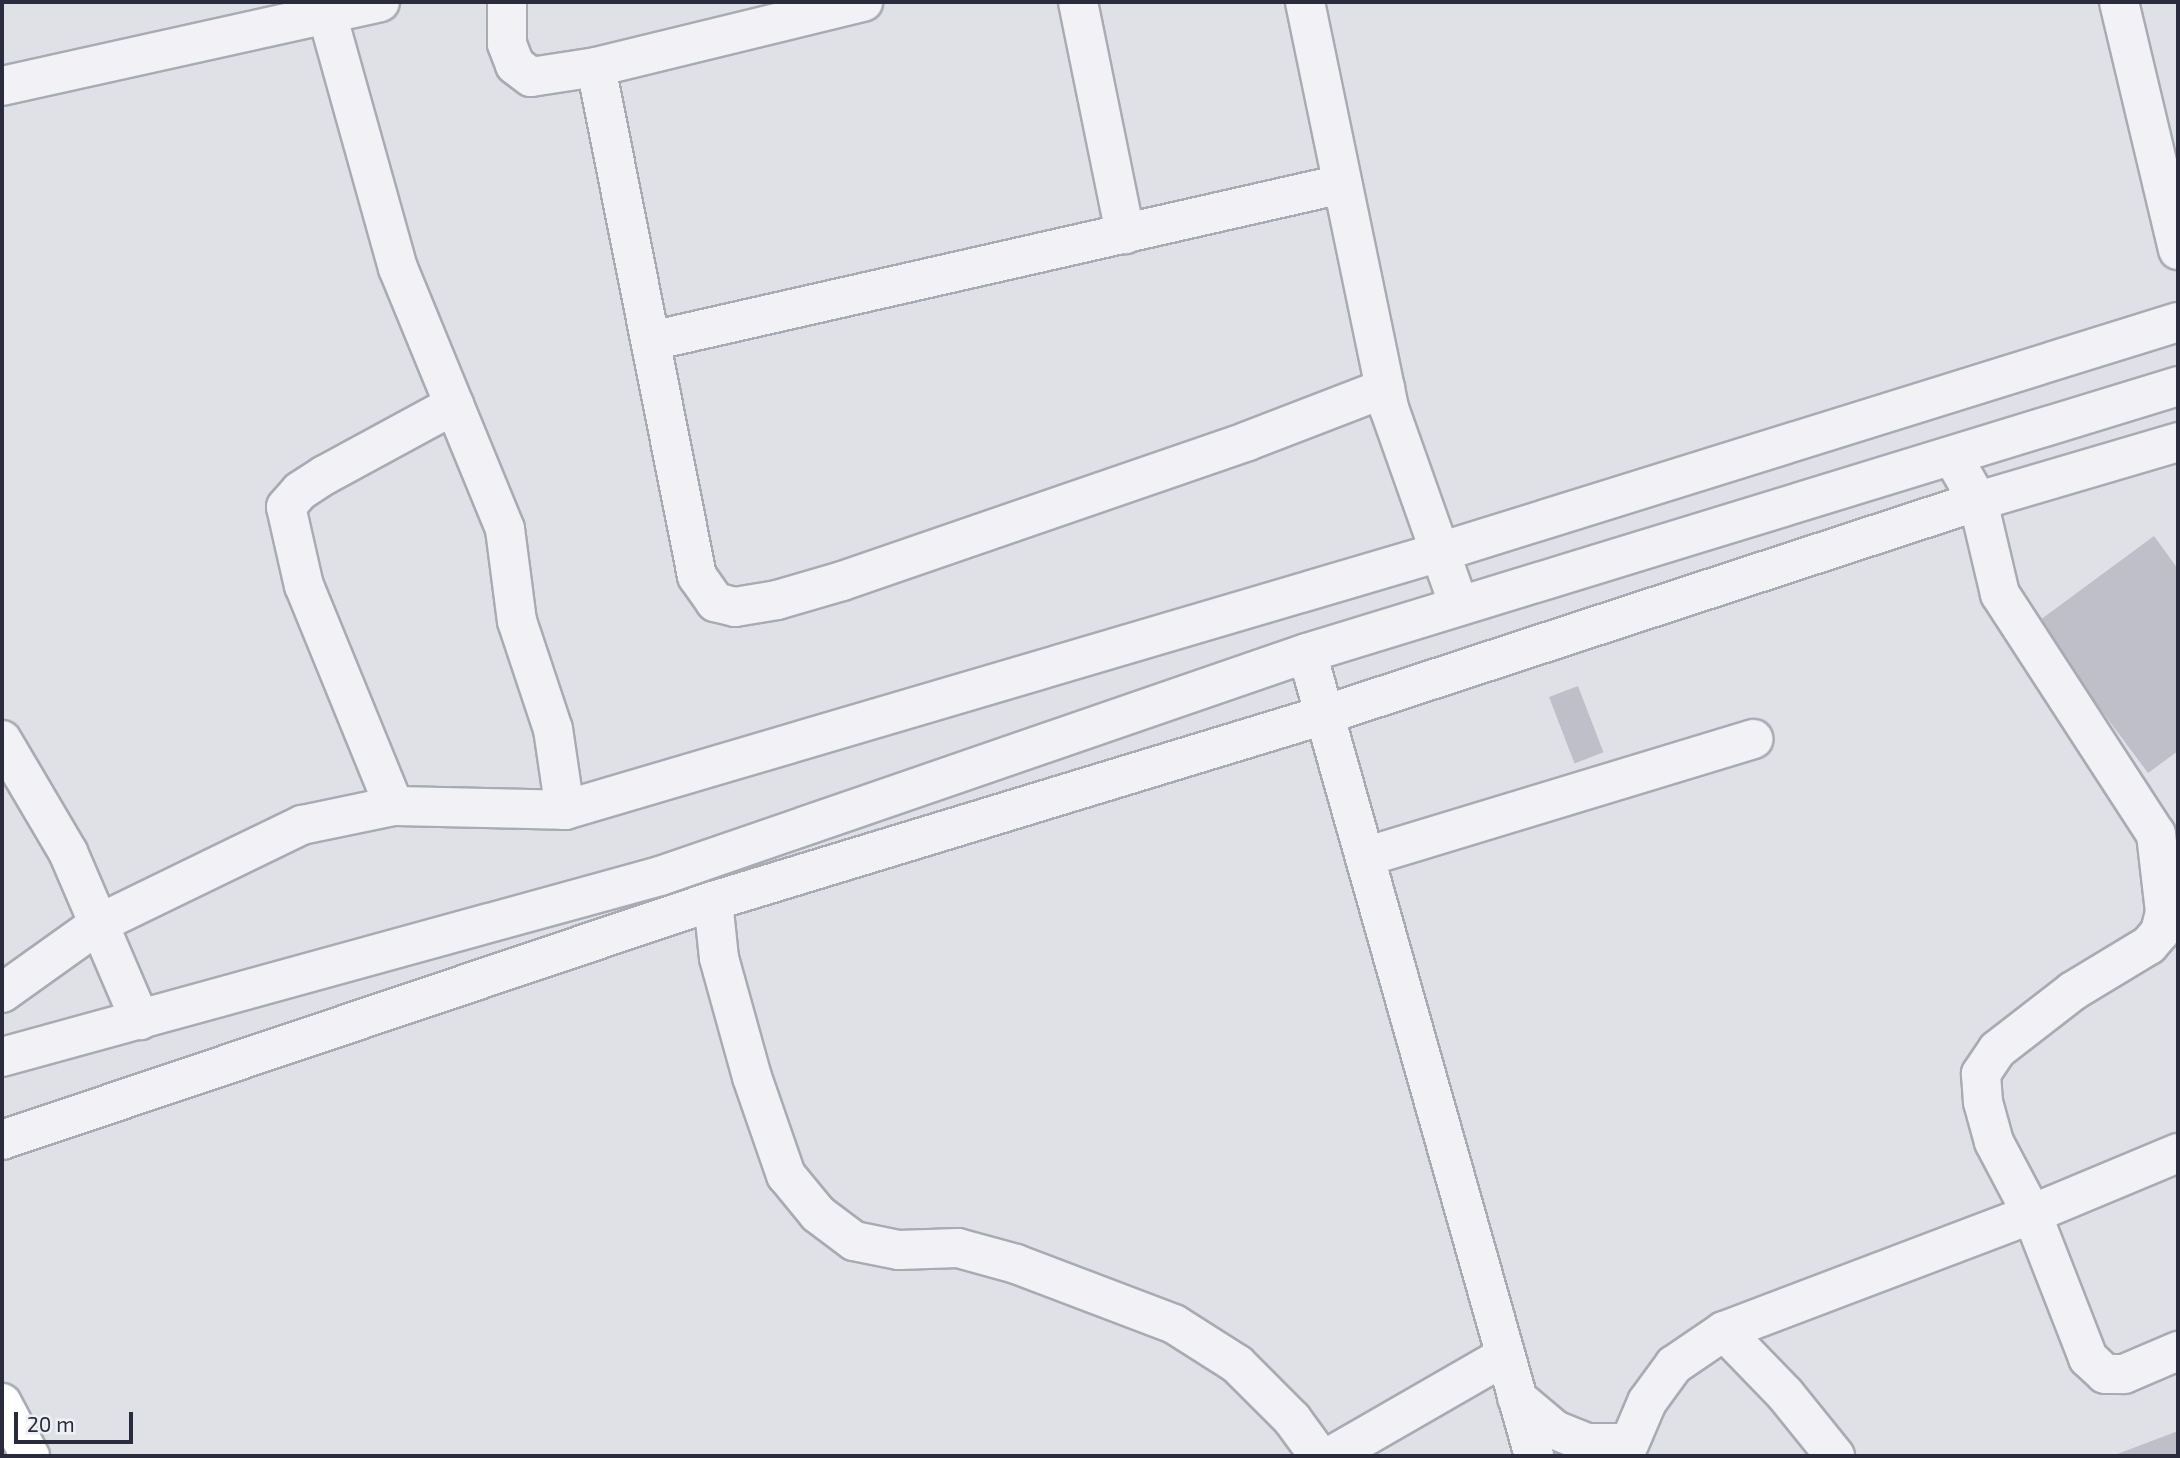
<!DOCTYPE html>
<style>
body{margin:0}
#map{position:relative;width:2180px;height:1458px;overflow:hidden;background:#e0e1e7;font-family:"Exo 2",sans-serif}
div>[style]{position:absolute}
.building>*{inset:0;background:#bebfc9;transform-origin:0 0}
.roads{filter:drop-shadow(2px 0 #a9abb4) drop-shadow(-2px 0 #a9abb4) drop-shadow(0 2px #a9abb4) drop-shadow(0 -2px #a9abb4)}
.minor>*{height:38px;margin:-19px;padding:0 19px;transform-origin:19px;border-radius:19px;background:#f2f2f6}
.tertiary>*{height:38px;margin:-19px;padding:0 19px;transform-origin:19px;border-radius:19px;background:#f2f2f6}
.secondary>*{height:38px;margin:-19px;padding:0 19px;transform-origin:19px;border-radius:19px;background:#fff}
span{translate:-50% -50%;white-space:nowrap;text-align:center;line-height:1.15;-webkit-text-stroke:5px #eff0f5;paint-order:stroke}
.frame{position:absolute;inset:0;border:4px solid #2a2c3d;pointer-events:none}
.scale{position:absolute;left:14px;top:1412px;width:119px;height:32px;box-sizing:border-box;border:4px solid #2a2c3d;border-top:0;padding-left:9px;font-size:21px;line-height:24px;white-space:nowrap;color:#2a2c3d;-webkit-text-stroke:5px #eff0f5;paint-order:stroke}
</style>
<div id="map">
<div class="building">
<div style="clip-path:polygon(2154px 536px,2178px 569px,2178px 751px,2148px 773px,2036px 623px)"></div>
<div style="left:1578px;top:686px;width:71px;height:31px;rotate:69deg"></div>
<div style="clip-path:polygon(2178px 1431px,2178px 1456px,2112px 1456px)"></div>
</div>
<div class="roads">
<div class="minor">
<div style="left:507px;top:2px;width:42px;rotate:90deg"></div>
<div style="left:507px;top:44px;width:22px;rotate:69deg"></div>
<div style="left:515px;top:65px;width:20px;rotate:37deg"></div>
<div style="left:531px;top:77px;width:66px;rotate:-8.7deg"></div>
<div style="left:596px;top:67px;width:519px;rotate:78.78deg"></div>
<div style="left:697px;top:576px;width:32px;rotate:55deg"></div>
<div style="left:715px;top:602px;width:21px;rotate:14deg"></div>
<div style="left:735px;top:607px;width:43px;rotate:-9.5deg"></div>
<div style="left:777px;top:600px;width:68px;rotate:-16.3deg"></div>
<div style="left:842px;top:581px;width:429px;rotate:-19deg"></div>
<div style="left:1248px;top:441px;width:147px;rotate:-21.1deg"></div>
<div style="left:1078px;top:2px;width:237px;rotate:78.5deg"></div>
<div style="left:1305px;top:2px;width:415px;rotate:78.3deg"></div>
<div style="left:1389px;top:408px;width:210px;rotate:70.5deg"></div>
<div style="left:2119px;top:2px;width:255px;rotate:76.6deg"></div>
<div style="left:327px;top:14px;width:264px;rotate:74.4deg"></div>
<div style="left:398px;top:268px;width:282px;rotate:67.7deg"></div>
<div style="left:505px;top:529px;width:93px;rotate:82.6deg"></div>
<div style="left:517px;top:621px;width:114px;rotate:71.6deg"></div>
<div style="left:553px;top:729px;width:82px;rotate:81.6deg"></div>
<div style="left:596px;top:67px;width:275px;rotate:-13.7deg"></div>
<div style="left:2px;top:86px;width:387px;rotate:-12.5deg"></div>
<div style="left:651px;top:341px;width:709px;rotate:-12.8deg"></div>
<div style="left:1952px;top:456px;width:52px;rotate:60deg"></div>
<div style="left:1978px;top:501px;width:96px;rotate:76.7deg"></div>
<div style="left:2000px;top:594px;width:286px;rotate:57deg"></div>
<div style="left:2156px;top:834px;width:79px;rotate:83.4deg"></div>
<div style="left:2165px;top:912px;width:21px;rotate:104deg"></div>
<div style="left:2160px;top:932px;width:17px;rotate:130deg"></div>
<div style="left:2149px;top:945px;width:89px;rotate:148.8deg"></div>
<div style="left:2073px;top:991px;width:96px;rotate:142.2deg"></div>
<div style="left:1997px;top:1050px;width:29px;rotate:124deg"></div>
<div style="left:1981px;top:1074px;width:28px;rotate:86deg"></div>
<div style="left:1983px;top:1102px;width:41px;rotate:74.6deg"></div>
<div style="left:1994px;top:1142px;width:81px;rotate:62.2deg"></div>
<div style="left:2032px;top:1214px;width:155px;rotate:68.7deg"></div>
<div style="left:2088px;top:1358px;width:23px;rotate:43deg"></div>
<div style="left:2105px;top:1374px;width:19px"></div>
<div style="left:2124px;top:1374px;width:59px;rotate:-23.1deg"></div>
<div style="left:1307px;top:653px;width:834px;rotate:74.21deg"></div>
<div style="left:2px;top:740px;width:130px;rotate:59.5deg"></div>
<div style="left:68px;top:852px;width:183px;rotate:66.8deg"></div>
<div style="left:394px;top:806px;width:238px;rotate:-112.2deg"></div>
<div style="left:304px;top:586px;width:81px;rotate:-102.8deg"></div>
<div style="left:286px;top:507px;width:21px;rotate:-49deg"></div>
<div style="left:300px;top:491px;width:30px;rotate:-33deg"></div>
<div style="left:325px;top:475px;width:147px;rotate:-28.5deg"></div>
<div style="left:1365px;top:857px;width:406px;rotate:-16.9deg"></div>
<div style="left:713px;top:901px;width:57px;rotate:84deg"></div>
<div style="left:719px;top:958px;width:123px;rotate:74.5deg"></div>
<div style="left:752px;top:1077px;width:104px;rotate:70.9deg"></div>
<div style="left:786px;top:1175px;width:50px;rotate:50.6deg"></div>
<div style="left:818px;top:1214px;width:45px;rotate:36.9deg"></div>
<div style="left:854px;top:1241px;width:46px;rotate:11.3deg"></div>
<div style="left:899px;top:1250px;width:59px;rotate:-1.9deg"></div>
<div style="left:958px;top:1248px;width:60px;rotate:15.4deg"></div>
<div style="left:1016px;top:1264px;width:169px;rotate:20.8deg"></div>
<div style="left:1174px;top:1324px;width:75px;rotate:32.4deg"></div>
<div style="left:1237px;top:1364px;width:78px;rotate:45deg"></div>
<div style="left:1292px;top:1419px;width:46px;rotate:53.9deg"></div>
<div style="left:2px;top:993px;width:120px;rotate:-35.5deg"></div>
<div style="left:100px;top:923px;width:225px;rotate:-25.9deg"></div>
<div style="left:302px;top:825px;width:94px;rotate:-11.7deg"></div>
<div style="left:394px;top:806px;width:171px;rotate:1.3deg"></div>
<div style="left:565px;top:810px;width:912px;rotate:-16.43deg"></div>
<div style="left:1440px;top:552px;width:773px;rotate:-17.31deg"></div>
<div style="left:1724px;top:1331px;width:88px;rotate:45.9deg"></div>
<div style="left:1785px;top:1394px;width:80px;rotate:51.1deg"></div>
<div style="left:1517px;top:1398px;width:50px;rotate:40.1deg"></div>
<div style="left:1555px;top:1430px;width:35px;rotate:22deg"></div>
<div style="left:1588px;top:1443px;width:39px"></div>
<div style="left:1331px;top:1456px;width:201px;rotate:-29.9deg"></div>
<div style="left:1624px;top:1456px;width:59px;rotate:-66.9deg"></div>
<div style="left:1647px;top:1402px;width:46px;rotate:-53.9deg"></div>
<div style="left:1674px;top:1365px;width:60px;rotate:-34.2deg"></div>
<div style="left:1724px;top:1331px;width:329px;rotate:-20.8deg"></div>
<div style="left:2032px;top:1214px;width:158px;rotate:-22.7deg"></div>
</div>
<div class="tertiary">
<div style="left:2px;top:1057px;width:682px;rotate:-15.38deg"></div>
<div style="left:660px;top:876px;width:684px;rotate:-19.02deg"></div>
<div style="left:1307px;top:653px;width:911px;rotate:-17.04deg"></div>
<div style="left:2px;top:1140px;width:750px;rotate:-18.58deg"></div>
<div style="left:713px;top:901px;width:639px;rotate:-16.93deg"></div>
<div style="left:1324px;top:715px;width:688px;rotate:-18.12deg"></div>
<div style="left:1978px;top:501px;width:209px;rotate:-16.4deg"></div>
</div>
<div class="secondary">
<div style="left:2px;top:1403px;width:60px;rotate:62.2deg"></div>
</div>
</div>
<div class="frame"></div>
<div class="scale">20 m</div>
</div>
